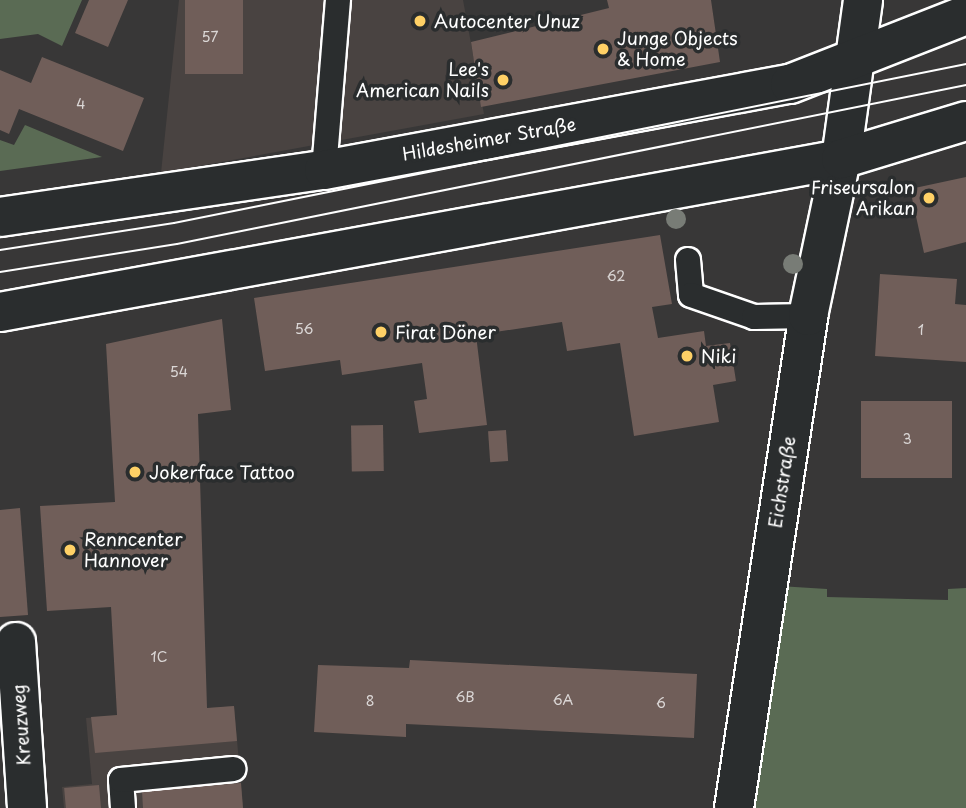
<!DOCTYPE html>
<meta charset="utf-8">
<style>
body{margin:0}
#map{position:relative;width:966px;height:808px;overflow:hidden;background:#383737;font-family:"Playpen Sans",sans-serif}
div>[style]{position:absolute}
.built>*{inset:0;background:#494341}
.green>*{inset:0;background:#5a6b54}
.building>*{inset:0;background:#705e59;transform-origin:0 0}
.roads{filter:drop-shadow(2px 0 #fff) drop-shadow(-2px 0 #fff) drop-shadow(0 2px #fff) drop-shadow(0 -2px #fff)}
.service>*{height:24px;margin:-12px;padding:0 12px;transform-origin:12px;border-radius:12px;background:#2a2d2e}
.minor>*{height:38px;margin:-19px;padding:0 19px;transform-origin:19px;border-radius:19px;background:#2a2d2e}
.secondary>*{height:38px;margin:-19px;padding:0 19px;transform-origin:19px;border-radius:19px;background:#2a2d2e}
.tram>*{height:2px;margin:-1px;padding:0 1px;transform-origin:1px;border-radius:1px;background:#fff}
.trees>*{width:20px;height:20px;margin:-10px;border-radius:50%;background:#787c76}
.dots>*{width:19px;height:19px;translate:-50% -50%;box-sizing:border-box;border:4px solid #2a2d2e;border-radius:50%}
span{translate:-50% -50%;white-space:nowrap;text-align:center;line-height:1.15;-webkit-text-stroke:7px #2a2d2e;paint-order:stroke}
.number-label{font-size:14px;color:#dbd7d6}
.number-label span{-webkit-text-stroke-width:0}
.poi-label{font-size:18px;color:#fff}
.left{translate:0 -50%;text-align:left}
.right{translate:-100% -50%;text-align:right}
.street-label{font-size:18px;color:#fff}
</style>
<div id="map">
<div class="built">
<div style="clip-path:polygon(179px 0,463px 0,484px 114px,161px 173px)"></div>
<div style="clip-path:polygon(234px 706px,243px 808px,64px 808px,62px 787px,92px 784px,86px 718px)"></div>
</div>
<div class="green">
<div style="clip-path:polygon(0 0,82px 0,62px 46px,38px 34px,0 39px)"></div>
<div style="clip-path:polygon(25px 125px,102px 157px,0 171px,0 140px,14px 145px)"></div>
<div style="clip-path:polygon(779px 586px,827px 589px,827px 597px,948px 600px,948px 589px,966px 588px,966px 808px,744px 808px)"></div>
</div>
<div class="building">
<div style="clip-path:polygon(89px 0,128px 0,108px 47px,75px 33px)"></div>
<div style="left:185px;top:0;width:58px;height:74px"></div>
<div style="clip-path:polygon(607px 0,711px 0,720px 62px,481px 107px,471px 42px,609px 8px)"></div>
<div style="clip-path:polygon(42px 57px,144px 98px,123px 151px,19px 109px,9px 134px,0 130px,0 70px,31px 83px)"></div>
<div style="clip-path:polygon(966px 177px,966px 242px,924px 253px,910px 189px)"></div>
<div style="clip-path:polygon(660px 235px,672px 304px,652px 307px,658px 338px,704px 331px,706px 346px,730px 343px,736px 381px,713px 385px,719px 422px,634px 436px,620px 343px,567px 351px,562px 322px,476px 335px,487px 425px,419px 433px,414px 401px,427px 399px,422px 363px,342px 375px,340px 360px,265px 371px,254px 298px)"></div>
<div style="clip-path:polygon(880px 274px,957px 279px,955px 304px,966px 305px,966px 362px,875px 356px)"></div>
<div style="clip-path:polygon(222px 319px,231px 410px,198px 414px,207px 708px,234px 706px,237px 741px,95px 753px,91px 717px,117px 715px,111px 607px,47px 611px,40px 506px,115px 502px,106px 344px)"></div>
<div style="left:861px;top:401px;width:91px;height:77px"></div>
<div style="left:383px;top:425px;width:46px;height:32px;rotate:89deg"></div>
<div style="left:506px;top:430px;width:31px;height:18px;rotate:86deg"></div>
<div style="clip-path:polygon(20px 508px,28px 615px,0 617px,0 510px)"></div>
<div style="clip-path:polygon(410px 660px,697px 674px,694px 738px,406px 724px,406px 737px,314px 732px,318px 665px,409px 668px)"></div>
<div style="clip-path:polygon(241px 783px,243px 808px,143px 808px,142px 791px)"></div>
<div style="left:99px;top:785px;width:23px;height:35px;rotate:85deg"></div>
</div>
<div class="roads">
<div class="service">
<div style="left:324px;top:170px;width:171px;rotate:-85.3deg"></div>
<div style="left:688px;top:260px;width:35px;rotate:85deg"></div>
<div style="left:691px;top:295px;width:67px;rotate:19.2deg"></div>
<div style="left:754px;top:317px;width:54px;rotate:-1.1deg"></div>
<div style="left:123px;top:808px;width:28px;rotate:-94deg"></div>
<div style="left:121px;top:780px;width:113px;rotate:-5.6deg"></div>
</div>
<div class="minor">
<div style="left:16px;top:642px;width:166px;rotate:86.2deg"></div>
<div style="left:734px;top:808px;width:498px;rotate:-81.4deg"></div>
<div style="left:808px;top:316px;width:160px;rotate:-78.1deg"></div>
</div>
<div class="secondary">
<div style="left:841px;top:159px;width:161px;rotate:-82.1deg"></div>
<div style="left:0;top:217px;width:327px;rotate:-8.3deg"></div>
<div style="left:324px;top:170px;width:474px;rotate:-10.5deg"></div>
<div style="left:790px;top:84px;width:189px;rotate:-21.4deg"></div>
<div style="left:0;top:312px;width:855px;rotate:-10.31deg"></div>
<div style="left:841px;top:159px;width:131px;rotate:-16.9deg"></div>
</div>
</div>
<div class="tram">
<div style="left:0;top:250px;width:176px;rotate:-8.8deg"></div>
<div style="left:174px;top:223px;width:808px;rotate:-11.35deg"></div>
<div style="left:0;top:272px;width:179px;rotate:-9deg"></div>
<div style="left:177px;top:244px;width:805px;rotate:-11.39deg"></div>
</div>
<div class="trees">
<div style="left:676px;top:219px"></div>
<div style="left:793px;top:264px"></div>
</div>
<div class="dots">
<div style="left:420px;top:21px;background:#ffd166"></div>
<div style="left:603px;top:49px;background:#ffd166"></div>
<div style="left:503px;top:80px;background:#ffd166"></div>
<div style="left:929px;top:198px;background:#ffd166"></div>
<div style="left:381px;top:332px;background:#ffd166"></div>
<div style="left:687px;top:356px;background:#ffd166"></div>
<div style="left:135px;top:472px;background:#ffd166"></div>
<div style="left:70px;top:550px;background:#ffd166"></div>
</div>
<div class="number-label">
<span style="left:210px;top:37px">57</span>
<span style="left:81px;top:104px">4</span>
<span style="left:616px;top:276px">62</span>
<span style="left:304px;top:329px">56</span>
<span style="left:921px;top:330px">1</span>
<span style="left:179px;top:372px">54</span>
<span style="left:907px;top:439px">3</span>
<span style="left:159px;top:657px">1C</span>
<span style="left:465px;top:697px">6B</span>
<span style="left:563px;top:700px">6A</span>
<span style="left:370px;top:701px">8</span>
<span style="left:661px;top:703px">6</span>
</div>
<div class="poi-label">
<span class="left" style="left:434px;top:21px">Autocenter Unuz</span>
<span class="left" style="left:617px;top:49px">Junge Objects<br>&amp; Home</span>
<span class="right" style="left:489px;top:80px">Lee's<br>American Nails</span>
<span class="right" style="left:915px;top:198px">Friseursalon<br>Arikan</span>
<span class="left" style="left:395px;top:332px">Firat Döner</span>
<span class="left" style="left:701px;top:356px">Niki</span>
<span class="left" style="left:149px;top:472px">Jokerface Tattoo</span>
<span class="left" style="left:84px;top:550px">Renncenter<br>Hannover</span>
</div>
<div class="street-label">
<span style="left:489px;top:139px;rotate:-10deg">Hildesheimer Straße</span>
<span style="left:782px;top:482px;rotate:-81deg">Eichstraße</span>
<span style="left:21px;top:725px;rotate:-94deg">Kreuzweg</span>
</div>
</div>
